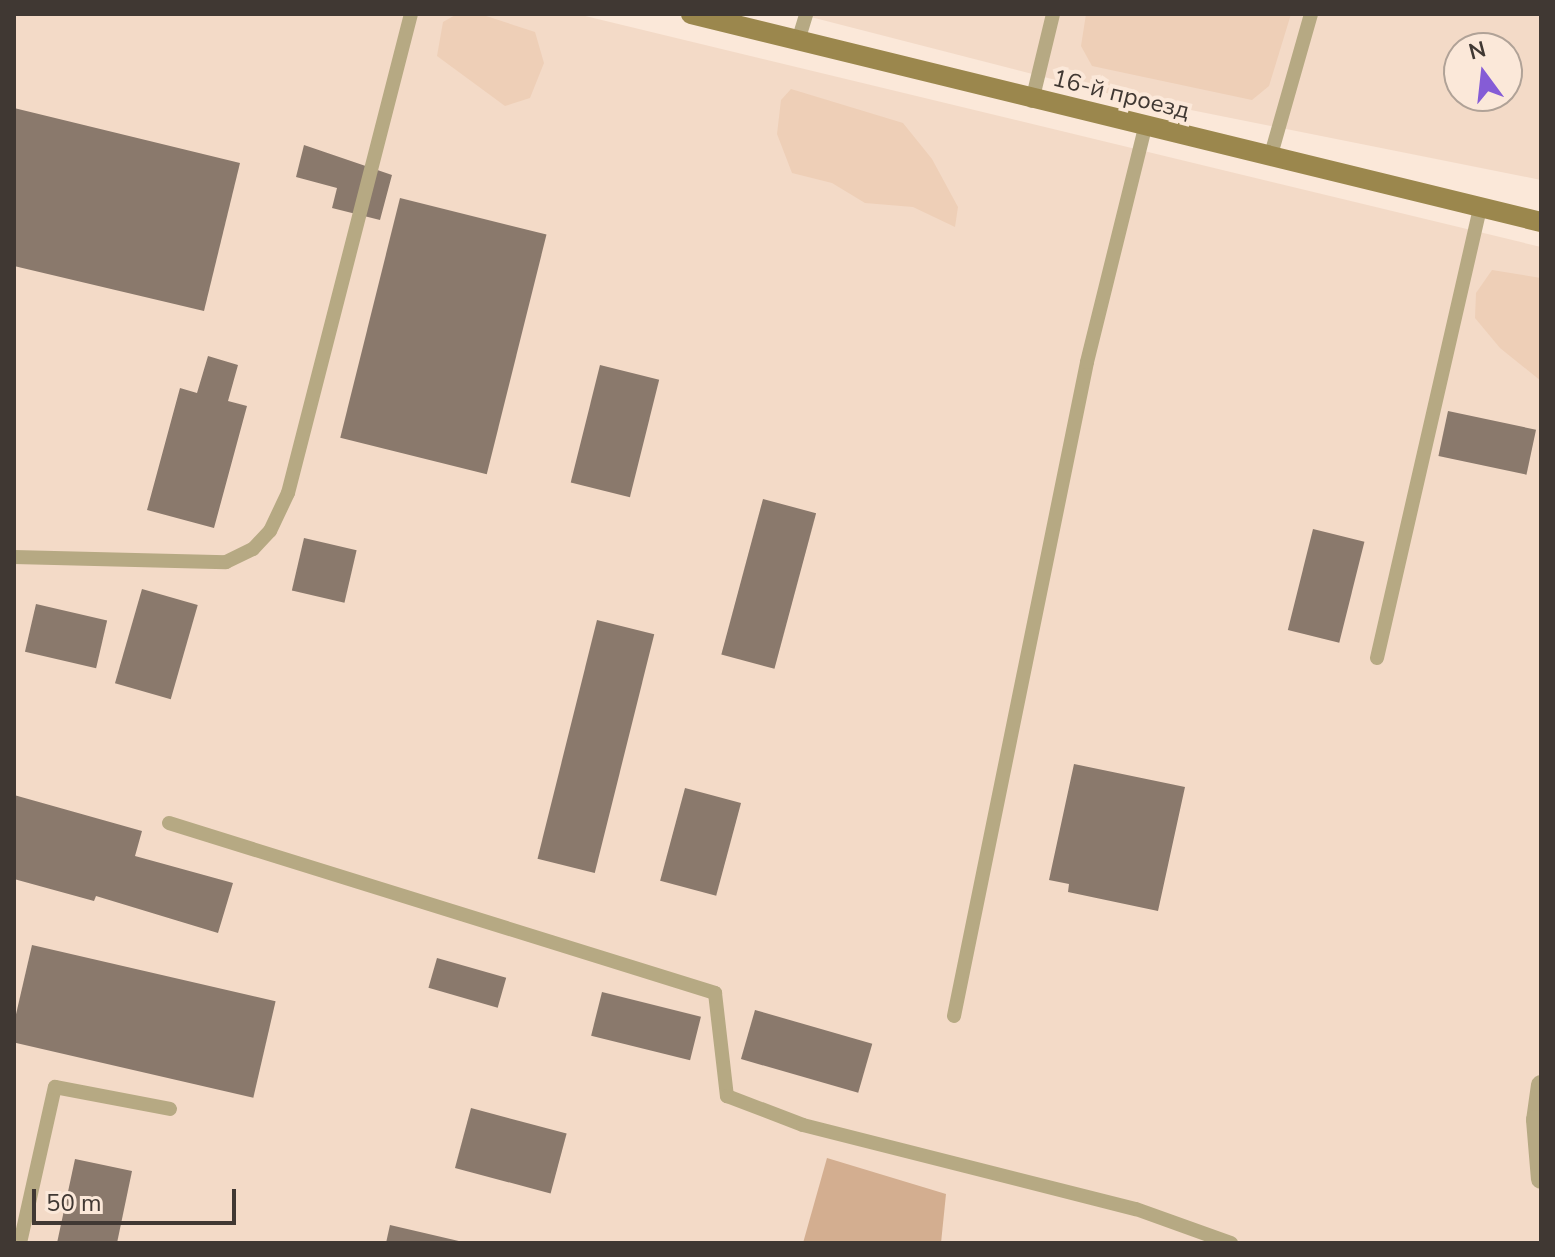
<!DOCTYPE html>
<meta charset="utf-8">
<style>
body{margin:0}
#map{position:relative;width:1555px;height:1257px;overflow:hidden;background:#fbe8d9;font-family:"Nunito Sans",sans-serif}
div>[style]{position:absolute}
.built>*{inset:0;background:#f3dac7}
.green>*{inset:0;background:#eecfb7}
.forest>*{inset:0;background:#d3ae90}
.building>*{inset:0;background:#8a796c;transform-origin:0 0}
.lane>*{height:14px;margin:-7px;padding:0 7px;transform-origin:7px;border-radius:7px;background:#b6a983}
.street>*{height:20px;margin:-10px;padding:0 10px;transform-origin:10px;border-radius:10px;background:#b6a983}
.secondary>*{height:20px;margin:-10px;padding:0 10px;transform-origin:10px;border-radius:10px;background:#9b874d}
span{translate:-50% -50%;white-space:nowrap;text-align:center;line-height:1.15;-webkit-text-stroke:8px #fbe8d9;paint-order:stroke}
.street-label{font-size:24px;color:#403833}
.frame{position:absolute;inset:0;border:16px solid #403833;pointer-events:none}
.north{position:absolute;left:1443px;top:32px;width:80px;height:80px;box-sizing:border-box;background:#fbe8d9;border:2px solid #b0a297;border-radius:50%;rotate:345deg;font-size:22px;font-weight:700;line-height:32px;text-align:center;color:#403833}
.north::after{content:'';display:block;margin:auto;width:28px;height:36px;background:#855cd6;clip-path:polygon(50% 0,100% 100%,50% 72%,0 100%)}
.scale{position:absolute;left:32px;top:1189px;width:204px;height:36px;box-sizing:border-box;border:4px solid #403833;border-top:0;padding-left:10px;font-size:24px;line-height:28px;white-space:nowrap;color:#403833;-webkit-text-stroke:6px #fbe8d9;paint-order:stroke}
</style>
<div id="map">
<div class="built">
<div style="clip-path:polygon(14px 14px,577px 14px,1541px 247px,1541px 1243px,14px 1243px)"></div>
<div style="clip-path:polygon(evenodd,799px 14px,1541px 14px,1541px 180px,1106px 93px,799px 14px,1459px 48px,1507px 48px,1507px 96px,1459px 96px,1459px 48px)"></div>
</div>
<div class="green">
<div style="clip-path:polygon(457px 14px,483px 15px,535px 32px,544px 63px,530px 98px,505px 106px,437px 56px,443px 22px)"></div>
<div style="clip-path:polygon(1086px 14px,1291px 14px,1269px 86px,1252px 100px,1092px 66px,1081px 46px)"></div>
<div style="clip-path:polygon(791px 89px,903px 123px,932px 159px,958px 207px,955px 227px,913px 207px,865px 203px,832px 183px,792px 173px,777px 134px,781px 100px)"></div>
<div style="clip-path:polygon(1492px 270px,1541px 278px,1541px 381px,1500px 348px,1475px 318px,1476px 293px)"></div>
</div>
<div class="forest">
<div style="clip-path:polygon(827px 1158px,946px 1194px,941px 1243px,803px 1243px)"></div>
</div>
<div class="building">
<div style="clip-path:polygon(14px 108px,240px 163px,204px 311px,14px 266px)"></div>
<div style="clip-path:polygon(304px 145px,392px 175px,380px 220px,332px 208px,337px 188px,296px 177px)"></div>
<div style="left:400px;top:198px;width:151px;height:247px;rotate:14deg"></div>
<div style="clip-path:polygon(208px 356px,238px 365px,228px 401px,247px 406px,214px 528px,147px 510px,180px 388px,197px 393px)"></div>
<div style="left:600px;top:365px;width:61px;height:121px;rotate:14deg"></div>
<div style="left:1448px;top:411px;width:90px;height:46px;rotate:12deg"></div>
<div style="left:763px;top:499px;width:55px;height:161px;rotate:15deg"></div>
<div style="left:1313px;top:529px;width:53px;height:104px;rotate:14deg"></div>
<div style="left:304px;top:538px;width:54px;height:54px;rotate:13deg"></div>
<div style="left:142px;top:589px;width:58px;height:98px;rotate:16deg"></div>
<div style="left:36px;top:604px;width:73px;height:49px;rotate:13deg"></div>
<div style="left:597px;top:620px;width:59px;height:246px;rotate:14deg"></div>
<div style="clip-path:polygon(1074px 764px,1185px 787px,1158px 911px,1068px 892px,1069px 884px,1049px 880px)"></div>
<div style="left:685px;top:788px;width:58px;height:96px;rotate:15deg"></div>
<div style="clip-path:polygon(14px 795px,142px 831px,135px 856px,233px 883px,218px 933px,96px 896px,94px 901px,14px 879px)"></div>
<div style="left:32px;top:945px;width:250px;height:99px;rotate:13deg"></div>
<div style="left:437px;top:958px;width:72px;height:31px;rotate:16deg"></div>
<div style="left:602px;top:992px;width:102px;height:45px;rotate:14deg"></div>
<div style="left:755px;top:1010px;width:122px;height:51px;rotate:16deg"></div>
<div style="left:471px;top:1108px;width:99px;height:62px;rotate:15deg"></div>
<div style="clip-path:polygon(75px 1159px,132px 1171px,117px 1243px,57px 1243px)"></div>
<div style="clip-path:polygon(390px 1225px,463px 1242px,463px 1243px,386px 1243px)"></div>
</div>
<div class="lane">
<div style="left:798px;top:41px;width:28px;rotate:-73deg"></div>
<div style="left:1032px;top:101px;width:89px;rotate:-76.4deg"></div>
<div style="left:1270px;top:158px;width:150px;rotate:-74.1deg"></div>
<div style="left:14px;top:557px;width:212px;rotate:1.4deg"></div>
<div style="left:226px;top:562px;width:30px;rotate:-26deg"></div>
<div style="left:253px;top:549px;width:25px;rotate:-47deg"></div>
<div style="left:270px;top:531px;width:42px;rotate:-64.7deg"></div>
<div style="left:288px;top:493px;width:495px;rotate:-75.6deg"></div>
<div style="left:1377px;top:658px;width:462px;rotate:-77.1deg"></div>
<div style="left:169px;top:823px;width:572px;rotate:17.29deg"></div>
<div style="left:715px;top:993px;width:104px;rotate:83.4deg"></div>
<div style="left:727px;top:1096px;width:81px;rotate:20.9deg"></div>
<div style="left:803px;top:1125px;width:343px;rotate:14.2deg"></div>
<div style="left:1136px;top:1209px;width:101px;rotate:19.7deg"></div>
<div style="left:954px;top:1016px;width:667px;rotate:-78.5deg"></div>
<div style="left:1087px;top:362px;width:241px;rotate:-76.1deg"></div>
<div style="left:20px;top:1243px;width:160px;rotate:-77.4deg"></div>
<div style="left:55px;top:1087px;width:117px;rotate:10.8deg"></div>
</div>
<div class="street">
<div style="left:1541px;top:1085px;width:35px;rotate:98deg"></div>
<div style="left:1536px;top:1120px;width:59px;rotate:85.2deg"></div>
</div>
<div class="secondary">
<div style="left:691px;top:14px;width:875px;rotate:13.75deg"></div>
</div>
<div class="street-label">
<span style="left:1121px;top:95px;rotate:14deg">16-й проезд</span>
</div>
<div class="frame"></div>
<div class="north">N</div>
<div class="scale">50 m</div>
</div>
